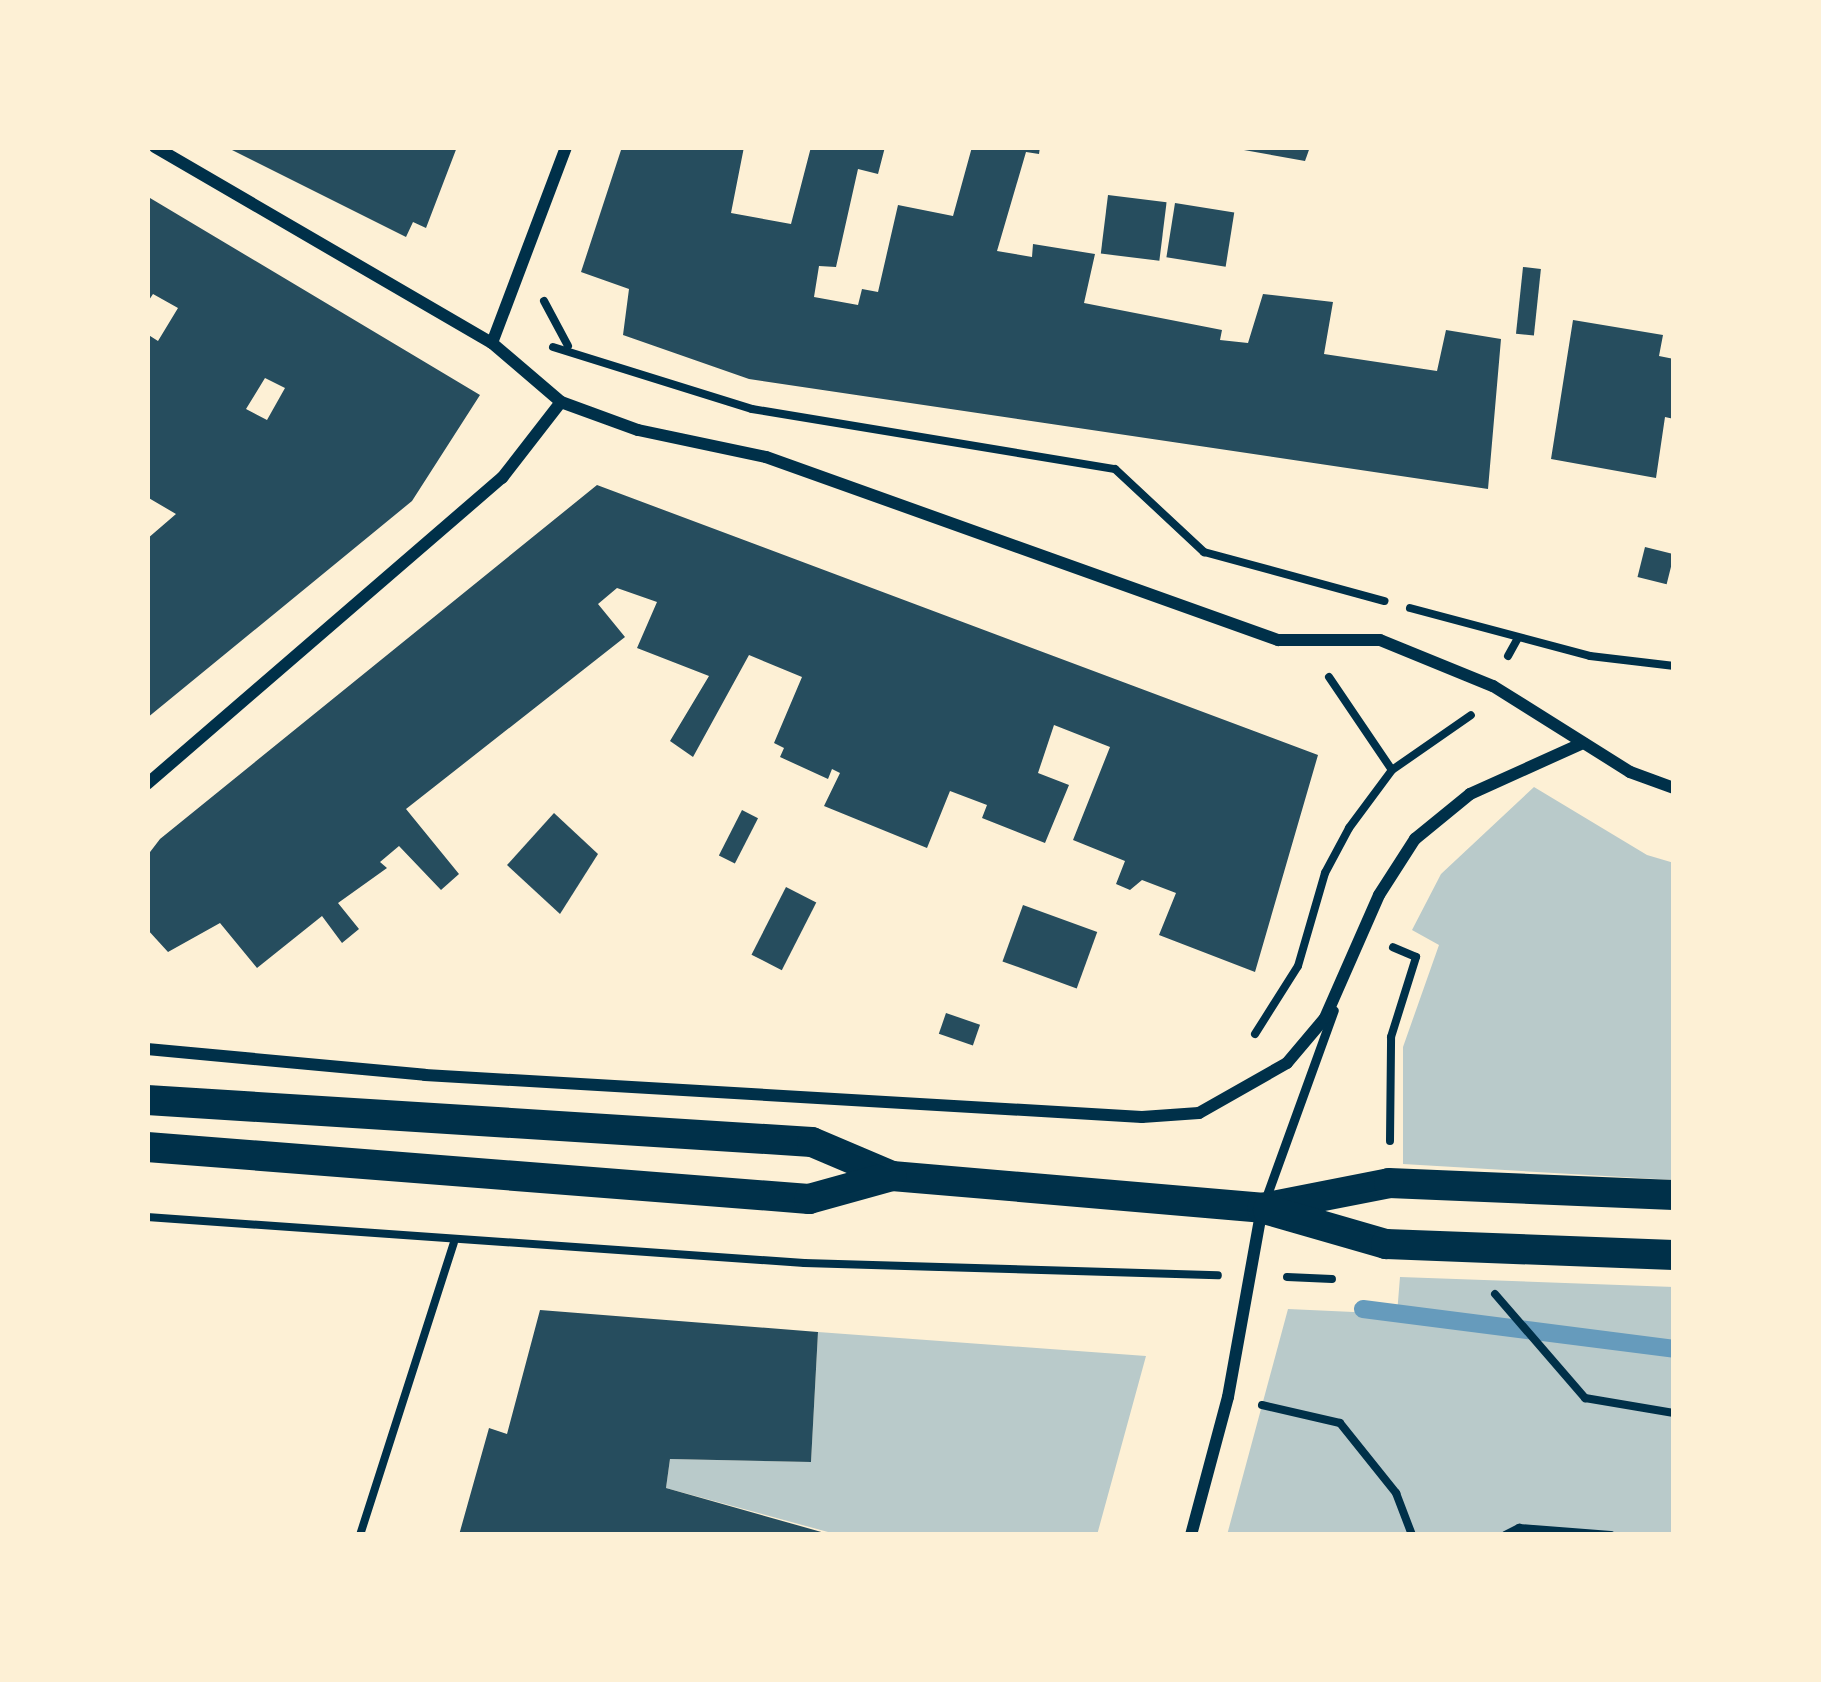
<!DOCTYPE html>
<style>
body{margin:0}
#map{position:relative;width:1821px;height:1682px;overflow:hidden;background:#fdf0d5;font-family:"Libre Baskerville",serif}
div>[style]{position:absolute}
.green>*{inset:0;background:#b9caca}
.stream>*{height:18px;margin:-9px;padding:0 9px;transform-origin:9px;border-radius:9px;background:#669bbc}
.building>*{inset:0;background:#264d5e;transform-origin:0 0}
.path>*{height:8px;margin:-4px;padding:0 4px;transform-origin:4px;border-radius:4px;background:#003049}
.service>*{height:9px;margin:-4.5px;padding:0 4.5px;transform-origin:4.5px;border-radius:4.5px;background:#003049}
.minor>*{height:12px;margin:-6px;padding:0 6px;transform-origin:6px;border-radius:6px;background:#003049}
.primary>*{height:30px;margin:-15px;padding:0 15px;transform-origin:15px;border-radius:15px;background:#003049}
span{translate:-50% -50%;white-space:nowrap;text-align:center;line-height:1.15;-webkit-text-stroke:9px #fdf0d5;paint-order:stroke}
.frame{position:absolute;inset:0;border:150px solid #fdf0d5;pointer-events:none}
</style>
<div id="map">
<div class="green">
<div style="clip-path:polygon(1534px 787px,1647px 855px,1674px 863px,1674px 1180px,1403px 1164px,1403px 1047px,1439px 945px,1412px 930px,1441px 874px)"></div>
<div style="clip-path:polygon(1400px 1277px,1674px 1287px,1674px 1535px,1227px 1535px,1288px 1309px,1397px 1314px)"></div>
<div style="clip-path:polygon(818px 1332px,1146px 1356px,1097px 1535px,828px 1532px,666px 1488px,670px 1459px,811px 1462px)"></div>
</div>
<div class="stream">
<div style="left:1363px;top:1309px;width:314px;rotate:7.3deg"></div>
</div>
<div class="building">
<div style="clip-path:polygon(226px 147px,457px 147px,426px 228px,413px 222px,406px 237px)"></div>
<div style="clip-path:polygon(622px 147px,744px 147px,731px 213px,791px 224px,811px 147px,885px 147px,878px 174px,858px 169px,836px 267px,819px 266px,814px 297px,858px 305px,862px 289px,878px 292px,898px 205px,953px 216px,972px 147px,1040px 147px,1039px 154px,1026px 152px,997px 251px,1032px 257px,1033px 244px,1095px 254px,1084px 303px,1222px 330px,1220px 340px,1248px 343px,1263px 294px,1333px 302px,1324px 354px,1437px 371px,1446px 330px,1501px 339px,1488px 489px,749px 379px,623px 335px,629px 289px,581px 272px)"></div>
<div style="clip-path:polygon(1227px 147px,1310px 147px,1305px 161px)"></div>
<div style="left:1108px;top:195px;width:59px;height:59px;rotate:7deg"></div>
<div style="clip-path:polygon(evenodd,150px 198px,480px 395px,412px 501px,147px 718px,147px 539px,176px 514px,147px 497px,147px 334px,158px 341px,178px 308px,153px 294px,147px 303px,150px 198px,265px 378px,285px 388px,267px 420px,246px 409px,265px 378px)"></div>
<div style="left:1175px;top:203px;width:60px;height:55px;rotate:9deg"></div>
<div style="left:1523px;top:267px;width:18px;height:67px;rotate:6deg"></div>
<div style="clip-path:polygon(1573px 320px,1663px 335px,1659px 356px,1674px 359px,1674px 419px,1665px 417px,1656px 478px,1551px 459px)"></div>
<div style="clip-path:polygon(597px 485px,1318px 755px,1255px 972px,1159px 935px,1176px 893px,1142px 880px,1130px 890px,1116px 884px,1125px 861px,1073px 840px,1110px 747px,1054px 725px,1038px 773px,1069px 785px,1045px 843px,982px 818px,987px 805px,950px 791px,927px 848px,824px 806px,840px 773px,832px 769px,828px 779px,780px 757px,784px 748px,774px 743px,802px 677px,749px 655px,693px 757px,670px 741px,709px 676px,637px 648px,657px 602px,617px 588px,598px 604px,625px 637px,406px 809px,459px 874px,441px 890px,399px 846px,380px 862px,387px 868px,338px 903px,359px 929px,342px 943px,322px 916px,257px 968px,220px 923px,168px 952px,147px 929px,147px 856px,160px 839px)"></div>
<div style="left:1645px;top:547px;width:30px;height:31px;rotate:14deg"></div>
<div style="left:742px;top:810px;width:18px;height:51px;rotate:27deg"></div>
<div style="clip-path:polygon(554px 813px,598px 854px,560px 914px,507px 865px)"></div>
<div style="left:786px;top:887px;width:34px;height:76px;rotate:27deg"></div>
<div style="left:1023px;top:905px;width:79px;height:60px;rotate:20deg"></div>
<div style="left:946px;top:1013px;width:36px;height:22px;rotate:19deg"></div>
<div style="clip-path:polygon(540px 1310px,818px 1332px,811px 1462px,670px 1459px,666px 1488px,832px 1535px,459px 1535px,489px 1428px,507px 1434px)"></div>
</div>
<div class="path">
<div style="left:544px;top:301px;width:51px;rotate:61.9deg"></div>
<div style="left:553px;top:347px;width:208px;rotate:17.3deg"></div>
<div style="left:752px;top:409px;width:368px;rotate:9.4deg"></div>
<div style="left:1115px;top:469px;width:122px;rotate:43deg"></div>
<div style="left:1204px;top:552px;width:187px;rotate:15.2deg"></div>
<div style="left:1410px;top:608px;width:186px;rotate:14.9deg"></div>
<div style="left:1590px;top:656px;width:85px;rotate:6.8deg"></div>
<div style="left:1508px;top:656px;width:21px;rotate:-61deg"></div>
<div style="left:1329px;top:677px;width:112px;rotate:55.9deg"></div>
<div style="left:1255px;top:1034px;width:80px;rotate:-57.7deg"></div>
<div style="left:1298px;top:966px;width:97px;rotate:-73.8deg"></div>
<div style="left:1325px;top:873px;width:51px;rotate:-61.9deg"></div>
<div style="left:1349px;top:828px;width:72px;rotate:-53.4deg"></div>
<div style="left:1392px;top:770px;width:96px;rotate:-34.8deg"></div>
<div style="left:1390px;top:1141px;width:104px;rotate:-89.4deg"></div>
<div style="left:1391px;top:1037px;width:84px;rotate:-72.6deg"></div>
<div style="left:1416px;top:957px;width:25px;rotate:-157deg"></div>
<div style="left:147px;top:1217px;width:659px;rotate:4.01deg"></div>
<div style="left:804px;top:1263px;width:414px;rotate:1.7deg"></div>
<div style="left:1287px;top:1277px;width:45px;rotate:2.5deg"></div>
<div style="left:1495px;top:1294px;width:138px;rotate:49.1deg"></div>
<div style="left:1585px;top:1398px;width:90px;rotate:9.6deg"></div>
<div style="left:1262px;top:1405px;width:80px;rotate:13deg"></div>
<div style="left:1340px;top:1423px;width:90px;rotate:51.3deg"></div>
<div style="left:1396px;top:1493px;width:45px;rotate:69.1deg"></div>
<div style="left:360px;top:1535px;width:307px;rotate:-72.2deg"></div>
<div style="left:1505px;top:1535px;width:16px;rotate:-27deg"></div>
<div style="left:1519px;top:1528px;width:92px;rotate:4.4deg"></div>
</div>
<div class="service">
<div style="left:1264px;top:1203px;width:205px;rotate:-70.1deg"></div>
</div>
<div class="minor">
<div style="left:155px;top:147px;width:390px;rotate:30.2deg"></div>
<div style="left:492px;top:343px;width:91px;rotate:40.5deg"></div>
<div style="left:561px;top:402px;width:82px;rotate:20deg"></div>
<div style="left:638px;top:430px;width:131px;rotate:11.9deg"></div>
<div style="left:766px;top:457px;width:544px;rotate:19.67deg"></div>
<div style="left:1278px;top:640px;width:102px"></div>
<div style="left:1380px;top:640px;width:122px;rotate:22.2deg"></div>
<div style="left:1493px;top:686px;width:162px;rotate:32.1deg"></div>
<div style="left:1630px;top:772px;width:47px;rotate:20deg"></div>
<div style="left:492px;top:343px;width:210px;rotate:-69.3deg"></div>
<div style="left:147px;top:784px;width:469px;rotate:-40.8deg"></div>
<div style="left:502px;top:478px;width:96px;rotate:-52.2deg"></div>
<div style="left:147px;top:1049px;width:279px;rotate:5.3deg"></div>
<div style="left:425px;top:1075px;width:718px;rotate:3.35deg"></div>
<div style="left:1142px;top:1117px;width:57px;rotate:-4deg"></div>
<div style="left:1199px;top:1113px;width:101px;rotate:-29.6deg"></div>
<div style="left:1287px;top:1063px;width:59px;rotate:-49.8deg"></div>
<div style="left:1325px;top:1018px;width:134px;rotate:-66.3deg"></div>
<div style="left:1379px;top:895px;width:67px;rotate:-57.3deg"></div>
<div style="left:1415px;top:839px;width:71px;rotate:-39.3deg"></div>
<div style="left:1470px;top:794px;width:124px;rotate:-24.3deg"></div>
<div style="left:1191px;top:1535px;width:143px;rotate:-75deg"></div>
<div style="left:1228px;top:1397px;width:192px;rotate:-79.8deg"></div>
</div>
<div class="primary">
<div style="left:147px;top:1100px;width:666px;rotate:3.61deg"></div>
<div style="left:812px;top:1142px;width:87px;rotate:23deg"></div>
<div style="left:892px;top:1176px;width:371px;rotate:4.9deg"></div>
<div style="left:1262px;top:1208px;width:129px;rotate:-11.1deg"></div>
<div style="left:1389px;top:1183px;width:285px;rotate:2.4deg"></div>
<div style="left:147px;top:1147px;width:664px;rotate:4.49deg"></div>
<div style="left:809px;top:1199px;width:86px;rotate:-15.5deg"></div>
<div style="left:1268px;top:1210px;width:123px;rotate:16.1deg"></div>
<div style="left:1386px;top:1244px;width:288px;rotate:2.2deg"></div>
</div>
<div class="frame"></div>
</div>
